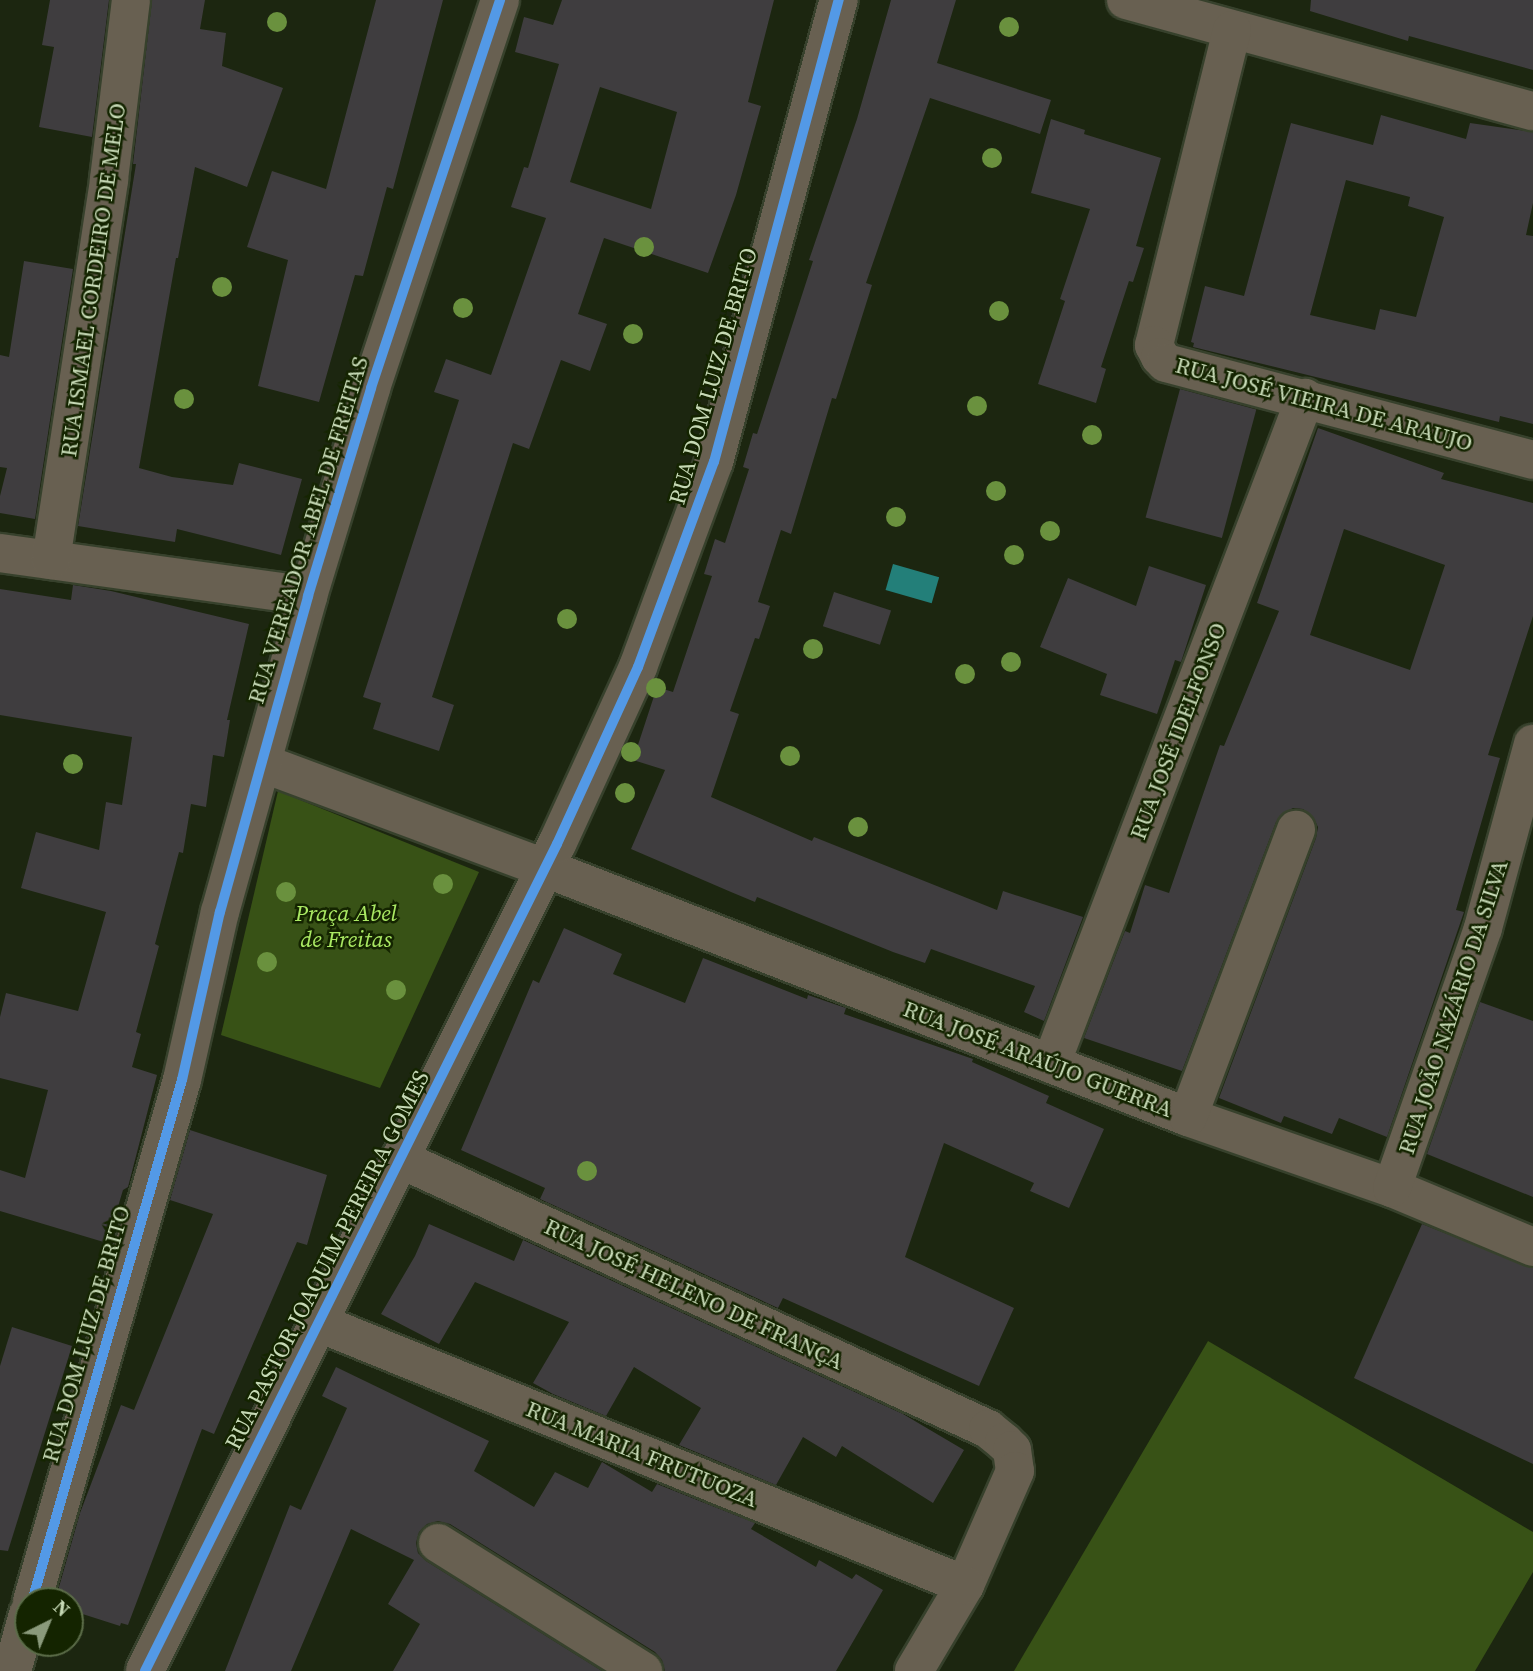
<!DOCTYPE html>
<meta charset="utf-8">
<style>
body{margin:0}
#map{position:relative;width:1533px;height:1671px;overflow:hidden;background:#1c2610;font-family:"Source Serif 4",serif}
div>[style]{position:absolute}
.green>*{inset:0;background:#385216}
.water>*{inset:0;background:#237f79;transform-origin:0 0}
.building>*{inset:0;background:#3f3d3f;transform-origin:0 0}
.roads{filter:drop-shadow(2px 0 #37412c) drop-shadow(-2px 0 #37412c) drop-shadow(0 2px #37412c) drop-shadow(0 -2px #37412c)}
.minor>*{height:38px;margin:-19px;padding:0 19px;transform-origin:19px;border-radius:19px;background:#686051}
.cycleway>*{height:10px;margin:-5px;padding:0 5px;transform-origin:5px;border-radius:5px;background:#5399e6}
.trees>*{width:20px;height:20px;margin:-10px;border-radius:50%;background:#6a913e}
span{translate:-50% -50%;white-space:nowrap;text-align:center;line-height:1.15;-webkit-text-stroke:5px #142400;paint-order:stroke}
.street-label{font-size:23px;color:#c6d9b5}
.park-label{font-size:23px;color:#aae963;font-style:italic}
.north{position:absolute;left:14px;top:1587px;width:70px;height:70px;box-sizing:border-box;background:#142400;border:2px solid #5b6c48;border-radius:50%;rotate:43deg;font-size:19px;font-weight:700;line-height:28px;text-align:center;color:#c6d9b5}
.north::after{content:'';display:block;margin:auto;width:24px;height:32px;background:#8a9a7b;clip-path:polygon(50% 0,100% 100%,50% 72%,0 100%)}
</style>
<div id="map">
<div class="green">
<div style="clip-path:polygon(278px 791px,479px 872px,380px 1088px,221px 1035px)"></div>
<div style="clip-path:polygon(1208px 1341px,1533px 1532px,1533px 1572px,1475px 1671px,1014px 1671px)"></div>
</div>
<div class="water">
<div style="left:893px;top:564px;width:48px;height:27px;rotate:16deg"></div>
</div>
<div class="building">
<div style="clip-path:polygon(50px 0,109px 0,92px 137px,39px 127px,54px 47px,42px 45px)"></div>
<div style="clip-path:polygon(152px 0,205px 0,200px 29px,226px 33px,222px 66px,283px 88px,247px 187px,195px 167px,178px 258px,176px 258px,139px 468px,172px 477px,233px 485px,239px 463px,302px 479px,281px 555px,177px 529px,175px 542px,78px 526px,136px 164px,133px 164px)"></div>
<div style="clip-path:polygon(376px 0,443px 0,393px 189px,387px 187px,363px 276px,355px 275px,319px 402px,258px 386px,288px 260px,247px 247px,272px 171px,326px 189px)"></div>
<div style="clip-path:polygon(evenodd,562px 0,774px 0,748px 102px,761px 106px,736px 195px,708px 273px,604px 238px,578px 314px,607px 324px,590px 371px,561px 360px,529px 449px,513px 443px,432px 697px,454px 705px,439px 751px,373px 729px,381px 703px,363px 697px,459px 400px,434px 392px,446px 359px,491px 375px,546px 218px,511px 207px,524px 167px,528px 168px,559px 64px,515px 52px,524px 17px,553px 25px,562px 0,600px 87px,677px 112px,651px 209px,570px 182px,600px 87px)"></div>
<div style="clip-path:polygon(891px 0,956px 0,937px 63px,1051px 100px,1040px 134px,930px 98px,866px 283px,872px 285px,836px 399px,832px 398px,791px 534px,781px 530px,758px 602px,770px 606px,759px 639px,755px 638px,730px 711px,739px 714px,711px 797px,812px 841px,814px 837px,997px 910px,1003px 891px,1083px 917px,1044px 1021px,1024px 1012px,1035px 986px,931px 949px,925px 963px,893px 952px,757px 897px,755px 902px,731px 892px,631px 849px,665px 770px,633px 760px,657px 687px,673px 692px,712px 576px,704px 574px,715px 539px,725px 543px,749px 469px,743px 467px,753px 433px,757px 434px,813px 261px,809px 260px,857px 119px)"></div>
<div style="clip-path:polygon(1311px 0,1533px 0,1533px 70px,1409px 36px,1408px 41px,1310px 11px)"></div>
<div style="clip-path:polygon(evenodd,1381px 115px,1466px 139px,1470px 123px,1533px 132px,1533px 203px,1526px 235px,1533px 236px,1533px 424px,1500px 416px,1499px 422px,1193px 347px,1194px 343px,1191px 342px,1205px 286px,1244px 296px,1291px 123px,1373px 145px,1381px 115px,1346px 180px,1410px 197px,1408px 206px,1444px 217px,1416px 317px,1380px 309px,1375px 330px,1310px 315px,1346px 180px)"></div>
<div style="clip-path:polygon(1051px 119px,1085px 130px,1084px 134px,1161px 158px,1136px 246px,1144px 248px,1133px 282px,1129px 281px,1101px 367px,1106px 369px,1096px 403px,1038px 384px,1065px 301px,1060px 299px,1090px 209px,1031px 193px)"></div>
<div style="clip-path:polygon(24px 261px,73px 269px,35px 519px,0 513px,0 496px,7px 468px,0 467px,0 355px,9px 357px)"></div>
<div style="left:1180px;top:389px;width:79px;height:133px;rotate:15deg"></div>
<div style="clip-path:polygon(evenodd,1318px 428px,1444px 473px,1441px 479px,1533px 503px,1533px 616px,1488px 755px,1500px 758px,1456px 910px,1464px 912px,1387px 1137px,1339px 1118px,1332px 1134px,1284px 1116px,1281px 1123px,1219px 1098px,1316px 838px,1318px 827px,1313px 817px,1303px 809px,1293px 808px,1283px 813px,1276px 822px,1182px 1071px,1084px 1038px,1125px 931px,1130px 933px,1145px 885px,1169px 893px,1220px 745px,1224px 746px,1279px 611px,1257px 603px,1318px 428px,1344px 529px,1445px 565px,1410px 670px,1310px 635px,1344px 529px)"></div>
<div style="clip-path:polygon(1149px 566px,1206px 585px,1181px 662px,1175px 660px,1157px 714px,1100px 695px,1107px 674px,1040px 647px,1068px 578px,1136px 606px)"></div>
<div style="clip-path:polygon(73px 585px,111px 591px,249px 624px,227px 720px,230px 720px,224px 757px,213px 755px,206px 807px,191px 804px,183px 853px,179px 852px,155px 944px,159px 946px,136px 1032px,141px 1034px,132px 1067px,157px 1075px,128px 1187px,123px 1190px,107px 1243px,0 1211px,0 1170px,25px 1178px,48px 1090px,0 1078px,0 1017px,6px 993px,78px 1011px,106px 912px,21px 888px,36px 832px,99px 850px,106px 802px,122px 805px,132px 737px,0 715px,0 589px,71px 600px)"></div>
<div style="left:834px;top:592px;width:60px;height:36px;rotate:18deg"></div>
<div style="clip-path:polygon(564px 928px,622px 954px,613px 974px,685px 1003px,703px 958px,807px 999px,808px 995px,840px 1006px,846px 1008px,844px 1014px,973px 1059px,972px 1062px,1049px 1096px,1046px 1103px,1104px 1129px,1069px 1208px,1030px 1191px,1034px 1183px,944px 1143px,905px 1257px,1014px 1308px,979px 1386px,783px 1298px,778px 1308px,540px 1199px,545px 1188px,461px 1150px,533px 980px,539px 983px)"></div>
<div style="clip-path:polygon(1480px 1002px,1533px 1021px,1533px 1197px,1427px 1154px)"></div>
<div style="clip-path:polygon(190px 1130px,327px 1175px,307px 1245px,297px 1242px,214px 1434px,202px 1429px,128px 1625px,121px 1623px,120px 1626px,70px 1610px,70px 1601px,55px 1601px,80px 1513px,121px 1405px,134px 1410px,213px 1214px,170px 1200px)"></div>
<div style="clip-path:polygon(429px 1224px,514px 1261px,523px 1240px,903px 1414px,964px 1450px,933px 1503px,842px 1446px,836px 1457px,803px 1437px,776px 1485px,679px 1445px,701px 1408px,634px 1367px,606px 1416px,553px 1394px,533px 1383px,569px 1322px,475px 1282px,439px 1344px,381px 1314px,415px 1256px)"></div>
<div style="clip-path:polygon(1422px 1224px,1533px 1268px,1533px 1464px,1354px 1378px)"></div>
<div style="clip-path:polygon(12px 1327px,72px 1346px,8px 1551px,0 1550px,0 1366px)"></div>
<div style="clip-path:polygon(336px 1367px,489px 1441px,474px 1471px,534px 1507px,555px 1472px,588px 1488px,602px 1462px,652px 1492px,657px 1484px,755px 1523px,751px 1529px,816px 1567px,819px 1560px,852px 1579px,856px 1574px,883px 1590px,836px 1671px,665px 1671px,662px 1660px,655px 1652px,450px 1524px,438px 1521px,427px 1524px,419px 1532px,416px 1543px,418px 1553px,426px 1561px,602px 1671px,393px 1671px,420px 1624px,388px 1604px,414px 1560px,351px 1529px,291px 1671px,225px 1671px,290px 1505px,301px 1510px,347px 1408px,322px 1396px)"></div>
</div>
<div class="roads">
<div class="minor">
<div style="left:1126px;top:0;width:422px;rotate:15.3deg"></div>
<div style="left:1232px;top:30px;width:325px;rotate:103.9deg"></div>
<div style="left:1154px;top:345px;width:13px;rotate:63deg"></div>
<div style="left:1160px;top:357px;width:8px;rotate:45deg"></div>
<div style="left:1166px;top:363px;width:380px;rotate:14.8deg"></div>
<div style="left:0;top:553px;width:311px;rotate:7.9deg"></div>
<div style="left:51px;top:560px;width:385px;rotate:-81.3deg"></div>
<div style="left:109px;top:179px;width:180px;rotate:-83deg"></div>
<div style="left:262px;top:763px;width:302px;rotate:20.4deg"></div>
<div style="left:545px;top:868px;width:690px;rotate:21.17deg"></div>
<div style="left:1188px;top:1117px;width:216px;rotate:19.2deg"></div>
<div style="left:1392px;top:1188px;width:153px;rotate:22.7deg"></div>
<div style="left:1051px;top:1064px;width:713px;rotate:-69.12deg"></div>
<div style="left:1188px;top:1117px;width:307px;rotate:-69.4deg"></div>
<div style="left:400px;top:1159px;width:647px;rotate:24.66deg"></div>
<div style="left:988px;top:1429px;width:21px;rotate:39deg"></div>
<div style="left:1004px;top:1442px;width:11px;rotate:45deg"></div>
<div style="left:1012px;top:1450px;width:21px;rotate:82deg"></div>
<div style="left:1015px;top:1471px;width:124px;rotate:113.7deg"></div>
<div style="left:965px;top:1585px;width:100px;rotate:120.7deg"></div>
<div style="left:1392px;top:1188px;width:275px;rotate:-70.7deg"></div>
<div style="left:1483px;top:928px;width:191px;rotate:-74.8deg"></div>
<div style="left:319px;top:1323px;width:697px;rotate:22.08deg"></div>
<div style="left:438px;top:1543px;width:242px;rotate:32deg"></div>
<div style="left:32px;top:1601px;width:542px;rotate:-73.94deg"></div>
<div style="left:182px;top:1080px;width:172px;rotate:-77.3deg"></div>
<div style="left:220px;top:912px;width:328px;rotate:-74.4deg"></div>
<div style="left:308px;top:596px;width:217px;rotate:-73.1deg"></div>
<div style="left:371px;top:388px;width:409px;rotate:-71.6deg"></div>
<div style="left:12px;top:1671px;width:59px;rotate:-74.3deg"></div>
<div style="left:145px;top:1671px;width:924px;rotate:-63.52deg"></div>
<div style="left:557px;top:844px;width:195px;rotate:-65.4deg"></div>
<div style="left:638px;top:667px;width:219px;rotate:-69.7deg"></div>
<div style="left:714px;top:462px;width:479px;rotate:-74.9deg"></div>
</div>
</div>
<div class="cycleway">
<div style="left:32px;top:1601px;width:542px;rotate:-73.94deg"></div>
<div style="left:182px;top:1080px;width:172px;rotate:-77.3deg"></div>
<div style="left:220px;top:912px;width:328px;rotate:-74.4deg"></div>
<div style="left:308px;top:596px;width:217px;rotate:-73.1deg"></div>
<div style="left:371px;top:388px;width:409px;rotate:-71.6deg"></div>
<div style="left:145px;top:1671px;width:924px;rotate:-63.52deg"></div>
<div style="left:557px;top:844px;width:195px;rotate:-65.4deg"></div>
<div style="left:638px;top:667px;width:219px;rotate:-69.7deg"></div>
<div style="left:714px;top:462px;width:479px;rotate:-74.9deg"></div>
</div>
<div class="trees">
<div style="left:277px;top:22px"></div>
<div style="left:1009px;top:27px"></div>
<div style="left:992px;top:158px"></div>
<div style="left:644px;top:247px"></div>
<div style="left:222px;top:287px"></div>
<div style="left:463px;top:308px"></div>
<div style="left:999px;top:311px"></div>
<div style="left:633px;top:334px"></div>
<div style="left:184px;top:399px"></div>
<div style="left:977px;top:406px"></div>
<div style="left:1092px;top:435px"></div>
<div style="left:996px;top:491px"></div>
<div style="left:896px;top:517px"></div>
<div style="left:1050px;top:531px"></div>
<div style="left:1014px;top:555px"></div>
<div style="left:567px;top:619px"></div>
<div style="left:813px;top:649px"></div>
<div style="left:1011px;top:662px"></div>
<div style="left:965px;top:674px"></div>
<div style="left:656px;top:688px"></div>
<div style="left:631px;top:752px"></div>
<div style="left:790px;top:756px"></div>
<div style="left:73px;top:764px"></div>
<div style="left:625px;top:793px"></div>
<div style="left:858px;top:827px"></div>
<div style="left:443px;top:884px"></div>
<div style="left:286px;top:892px"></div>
<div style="left:267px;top:962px"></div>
<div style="left:396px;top:990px"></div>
<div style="left:587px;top:1171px"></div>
</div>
<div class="street-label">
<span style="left:93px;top:280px;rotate:-82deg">RUA ISMAEL CORDEIRO DE MELO</span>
<span style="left:713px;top:376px;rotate:-74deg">RUA DOM LUIZ DE BRITO</span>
<span style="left:1324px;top:404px;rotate:15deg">RUA JOSÉ VIEIRA DE ARAUJO</span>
<span style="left:308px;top:530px;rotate:-73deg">RUA VEREADOR ABEL DE FREITAS</span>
<span style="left:1178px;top:731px;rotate:-69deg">RUA JOSÉ IDELFONSO</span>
<span style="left:1453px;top:1007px;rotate:-72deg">RUA JOÃO NAZÁRIO DA SILVA</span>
<span style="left:1038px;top:1059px;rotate:21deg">RUA JOSÉ ARAÚJO GUERRA</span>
<span style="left:327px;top:1260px;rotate:-63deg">RUA PASTOR JOAQUIM PEREIRA GOMES</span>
<span style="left:694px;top:1294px;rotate:25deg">RUA JOSÉ HELENO DE FRANÇA</span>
<span style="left:86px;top:1334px;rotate:-74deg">RUA DOM LUIZ DE BRITO</span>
<span style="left:642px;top:1454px;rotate:22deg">RUA MARIA FRUTUOZA</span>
</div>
<div class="park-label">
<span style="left:346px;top:926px">Praça Abel<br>de Freitas</span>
</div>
<div class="north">N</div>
</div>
